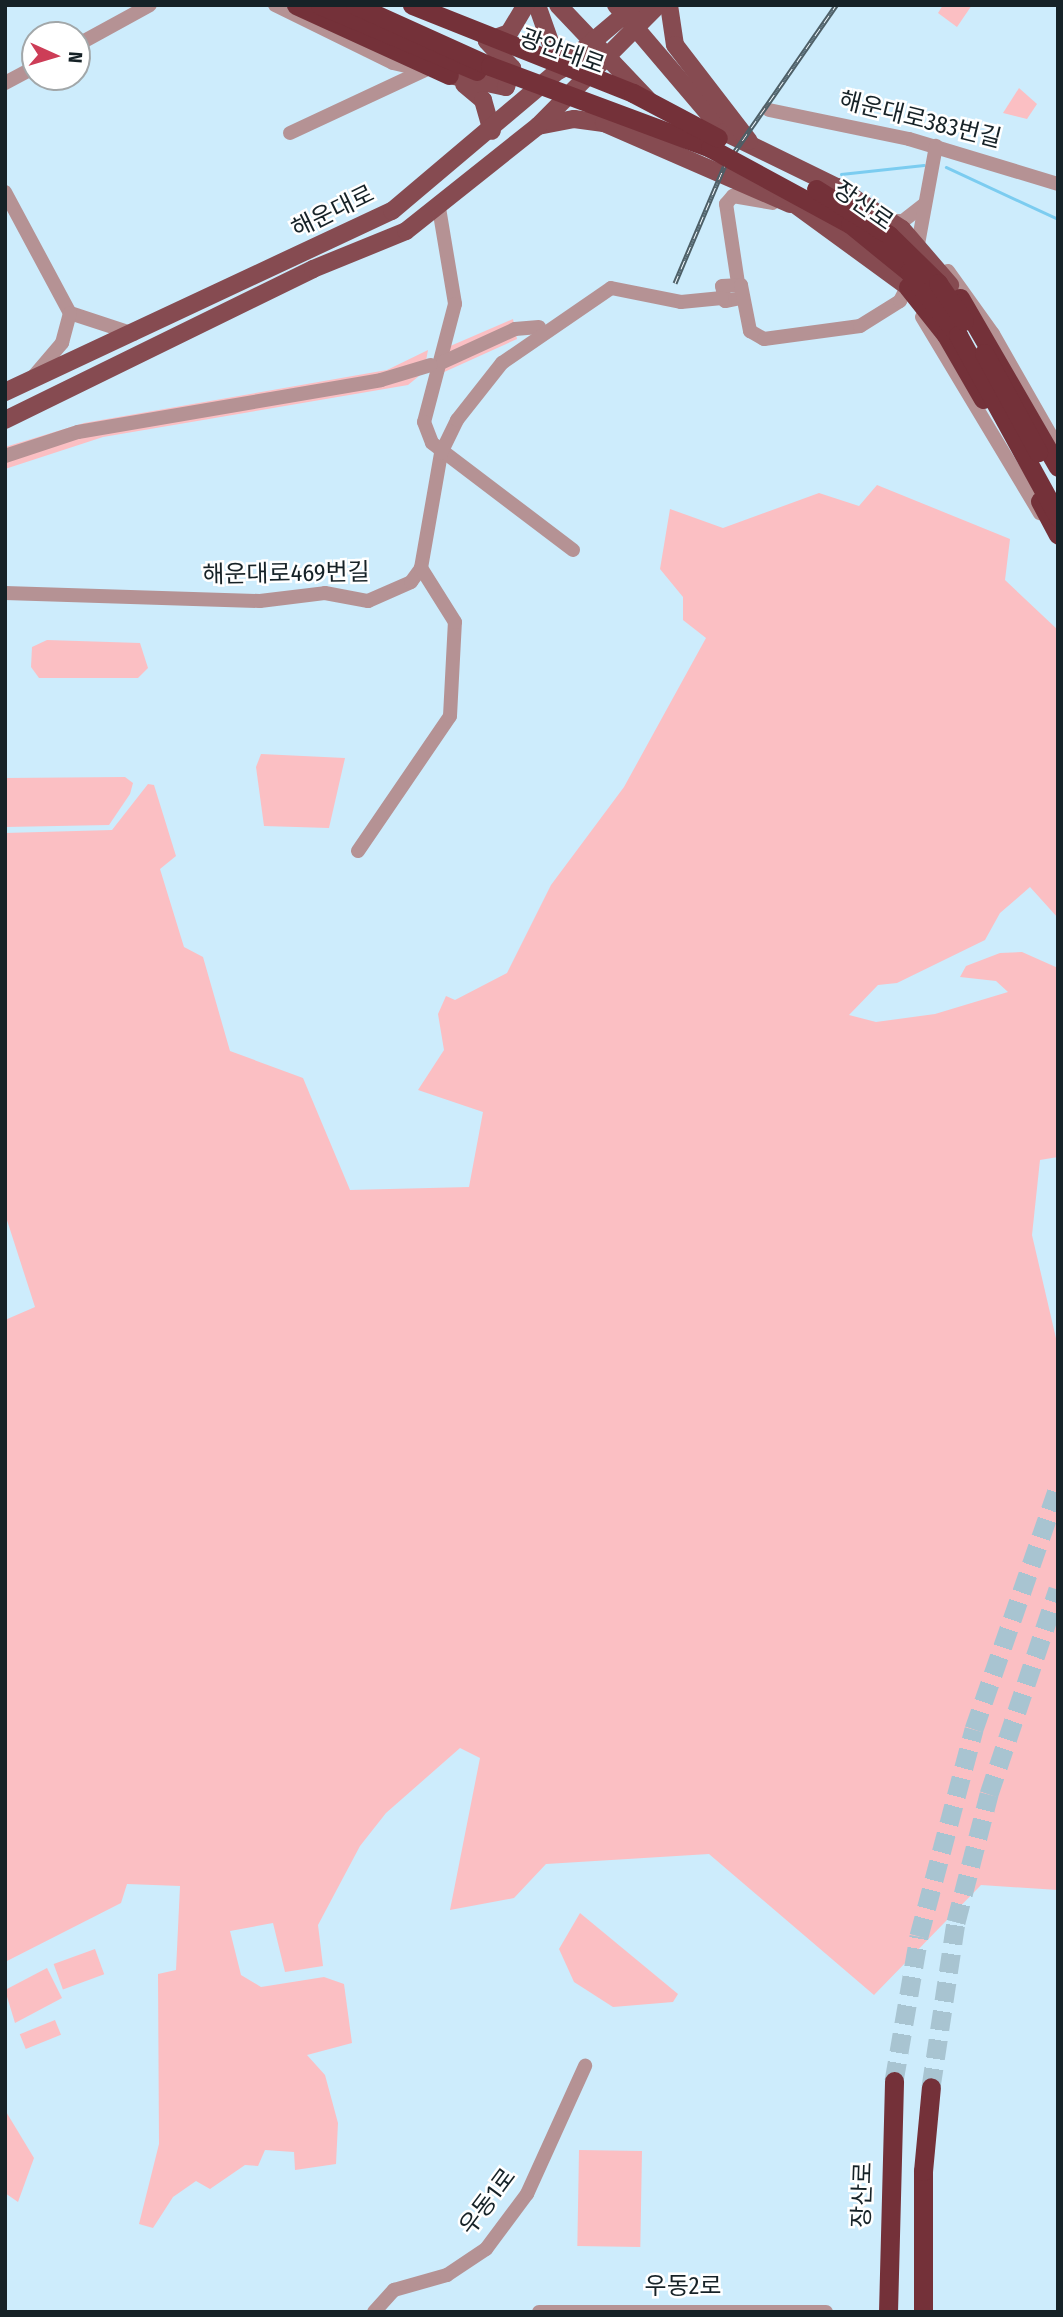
<!DOCTYPE html>
<meta charset="utf-8">
<style>
body{margin:0}
#map{position:relative;width:1063px;height:2317px;overflow:hidden;background:#cdecfc;font-family:"Fira Sans Condensed","Noto Sans KR",sans-serif}
div>[style]{position:absolute}
.green>*{inset:0;background:#fbbfc3;transform-origin:0 0}
.stream>*{height:2.5px;margin:-1.25px;padding:0 1.25px;transform-origin:1.25px;border-radius:1.25px;background:#7bccf0}
.highway-tunnel>*{height:19px;margin-top:-9.5px;transform-origin:0;background:repeating-linear-gradient(90deg,#a8c4d1 0 19px,transparent 0 29px)}
.minor>*{height:14px;margin:-7px;padding:0 7px;transform-origin:7px;border-radius:7px;background:#b59294}
.major>*{height:18px;margin:-9px;padding:0 9px;transform-origin:9px;border-radius:9px;background:#864b51}
.highway>*{height:19px;margin:-9.5px;padding:0 9.5px;transform-origin:9.5px;border-radius:9.5px;background:#743139}
.rail>*{height:5px;margin-top:-2.5px;transform-origin:0;background:repeating-linear-gradient(90deg,#fff 0 8px,#4d5f67 0 16px);box-sizing:border-box;border-block:2px solid #4d5f67}
.highway-bridge>*{height:19px;margin:-9.5px;padding:0 9.5px;transform-origin:9.5px;border-radius:9.5px;background:#743139}
span{translate:-50% -50%;white-space:nowrap;text-align:center;line-height:1.15;-webkit-text-stroke:5px #fff;paint-order:stroke}
.street-label{font-size:24px;color:#162227}
.frame{position:absolute;inset:0;border:7px solid #162227;pointer-events:none}
.north{position:absolute;left:21px;top:21px;width:70px;height:70px;box-sizing:border-box;background:#fff;border:2px solid #a2a7a9;border-radius:50%;rotate:94deg;font-size:19px;font-weight:700;line-height:28px;text-align:center;color:#162227}
.north::after{content:'';display:block;margin:auto;width:24px;height:32px;background:#cd3d57;clip-path:polygon(50% 0,100% 100%,50% 72%,0 100%)}
</style>
<div id="map">
<div class="green">
<div style="clip-path:polygon(943px 5px,972px 5px,957px 27px,938px 13px)"></div>
<div style="clip-path:polygon(1019px 88px,1037px 104px,1027px 119px,1003px 113px)"></div>
<div style="clip-path:polygon(513px 319px,517px 339px,442px 373px,448px 347px)"></div>
<div style="clip-path:polygon(428px 350px,424px 372px,408px 385px,103px 437px,5px 469px,5px 447px,84px 423px,387px 370px)"></div>
<div style="clip-path:polygon(877px 485px,1010px 539px,1005px 580px,1058px 630px,1058px 918px,1030px 887px,1000px 913px,985px 940px,897px 983px,878px 985px,849px 1015px,876px 1022px,935px 1014px,1008px 992px,996px 981px,960px 977px,966px 966px,1000px 953px,1022px 952px,1058px 968px,1058px 1157px,1040px 1160px,1032px 1235px,1058px 1347px,1058px 1890px,981px 1885px,874px 1995px,709px 1854px,546px 1864px,514px 1898px,450px 1910px,480px 1758px,460px 1748px,386px 1813px,360px 1846px,318px 1925px,323px 1966px,285px 1972px,273px 1923px,230px 1931px,241px 1975px,261px 1987px,324px 1977px,344px 1984px,352px 2043px,307px 2055px,325px 2075px,338px 2123px,336px 2164px,295px 2170px,294px 2152px,265px 2150px,258px 2166px,245px 2165px,210px 2189px,196px 2181px,173px 2197px,153px 2228px,139px 2224px,159px 2144px,158px 1974px,176px 1970px,180px 1886px,127px 1884px,121px 1903px,5px 1962px,5px 1320px,35px 1307px,5px 1214px,5px 833px,112px 830px,148px 784px,154px 785px,176px 856px,160px 869px,184px 947px,203px 957px,230px 1051px,303px 1078px,350px 1190px,469px 1187px,483px 1112px,418px 1090px,444px 1050px,438px 1014px,446px 996px,455px 1000px,507px 973px,551px 885px,624px 787px,706px 638px,683px 620px,683px 597px,660px 569px,670px 509px,723px 528px,819px 493px,859px 506px)"></div>
<div style="clip-path:polygon(47px 640px,140px 643px,148px 668px,138px 678px,39px 678px,31px 667px,32px 647px)"></div>
<div style="clip-path:polygon(261px 754px,345px 758px,329px 828px,264px 826px,256px 767px)"></div>
<div style="clip-path:polygon(125px 777px,133px 783px,130px 794px,109px 825px,5px 827px,5px 778px)"></div>
<div style="clip-path:polygon(580px 1913px,678px 1994px,673px 2002px,613px 2007px,574px 1982px,559px 1949px)"></div>
<div style="left:95px;top:1949px;width:27px;height:44px;rotate:70deg"></div>
<div style="clip-path:polygon(47px 1968px,62px 1998px,15px 2023px,5px 1990px)"></div>
<div style="left:55px;top:2020px;width:16px;height:38px;rotate:68deg"></div>
<div style="clip-path:polygon(5px 2110px,34px 2158px,18px 2202px,5px 2193px)"></div>
<div style="left:579px;top:2150px;width:63px;height:96px;rotate:1deg"></div>
</div>
<div class="stream">
<div style="left:946px;top:167px;width:123px;rotate:24.9deg"></div>
<div style="left:841px;top:174px;width:83px;rotate:-6.2deg"></div>
</div>
<div class="highway-tunnel">
<div style="left:894px;top:2081px;width:147px;rotate:-80.2deg"></div>
<div style="left:919px;top:1936px;width:214px;rotate:-75.1deg"></div>
<div style="left:974px;top:1729px;width:255px;rotate:-70.8deg"></div>
<div style="left:931px;top:2087px;width:167px;rotate:-81.4deg"></div>
<div style="left:956px;top:1922px;width:132px;rotate:-75.5deg"></div>
<div style="left:989px;top:1794px;width:216px;rotate:-71.4deg"></div>
</div>
<div class="minor">
<div style="left:275px;top:5px;width:131px;rotate:26.2deg"></div>
<div style="left:393px;top:63px;width:32px;rotate:13deg"></div>
<div style="left:77px;top:45px;width:83px;rotate:-28.7deg"></div>
<div style="left:5px;top:83px;width:34px;rotate:-28deg"></div>
<div style="left:769px;top:110px;width:143px;rotate:11.7deg"></div>
<div style="left:909px;top:139px;width:156px;rotate:16.8deg"></div>
<div style="left:290px;top:133px;width:147px;rotate:-25deg"></div>
<div style="left:5px;top:192px;width:137px;rotate:61.8deg"></div>
<div style="left:70px;top:313px;width:67px;rotate:18.2deg"></div>
<div style="left:439px;top:208px;width:97px;rotate:80.5deg"></div>
<div style="left:455px;top:304px;width:122px;rotate:104.7deg"></div>
<div style="left:424px;top:422px;width:22px;rotate:69deg"></div>
<div style="left:432px;top:443px;width:177px;rotate:37.2deg"></div>
<div style="left:890px;top:221px;width:13px"></div>
<div style="left:903px;top:221px;width:28px;rotate:-38deg"></div>
<div style="left:916px;top:255px;width:111px;rotate:-79.6deg"></div>
<div style="left:948px;top:271px;width:77px;rotate:54.5deg"></div>
<div style="left:993px;top:334px;width:131px;rotate:60.3deg"></div>
<div style="left:738px;top:283px;width:80px;rotate:-98.6deg"></div>
<div style="left:726px;top:204px;width:11px;rotate:-49deg"></div>
<div style="left:733px;top:196px;width:40px;rotate:10deg"></div>
<div style="left:741px;top:298px;width:16px;rotate:169deg"></div>
<div style="left:725px;top:301px;width:15px;rotate:-101deg"></div>
<div style="left:722px;top:286px;width:19px;rotate:-3deg"></div>
<div style="left:741px;top:285px;width:47px;rotate:78.9deg"></div>
<div style="left:750px;top:331px;width:16px;rotate:30deg"></div>
<div style="left:764px;top:339px;width:97px;rotate:-7.7deg"></div>
<div style="left:860px;top:326px;width:47px;rotate:-32deg"></div>
<div style="left:900px;top:301px;width:22px;rotate:-63deg"></div>
<div style="left:922px;top:317px;width:229px;rotate:59deg"></div>
<div style="left:443px;top:362px;width:79px;rotate:-24.6deg"></div>
<div style="left:515px;top:329px;width:24px;rotate:-5deg"></div>
<div style="left:33px;top:377px;width:45px;rotate:-49.5deg"></div>
<div style="left:62px;top:343px;width:31px;rotate:-75deg"></div>
<div style="left:5px;top:456px;width:77px;rotate:-18.2deg"></div>
<div style="left:78px;top:432px;width:307px;rotate:-9.7deg"></div>
<div style="left:381px;top:380px;width:52px;rotate:-16.7deg"></div>
<div style="left:5px;top:593px;width:255px;rotate:1.8deg"></div>
<div style="left:260px;top:601px;width:65px;rotate:-7deg"></div>
<div style="left:325px;top:593px;width:44px;rotate:10.5deg"></div>
<div style="left:368px;top:601px;width:47px;rotate:-23.8deg"></div>
<div style="left:411px;top:582px;width:17px;rotate:-54deg"></div>
<div style="left:421px;top:568px;width:117px;rotate:-80.1deg"></div>
<div style="left:441px;top:453px;width:37px;rotate:-64deg"></div>
<div style="left:457px;top:420px;width:73px;rotate:-51.7deg"></div>
<div style="left:502px;top:363px;width:132px;rotate:-34.5deg"></div>
<div style="left:611px;top:288px;width:71px;rotate:11.3deg"></div>
<div style="left:681px;top:302px;width:41px;rotate:-5.6deg"></div>
<div style="left:358px;top:851px;width:163px;rotate:-55.7deg"></div>
<div style="left:450px;top:716px;width:94px;rotate:-87deg"></div>
<div style="left:455px;top:622px;width:64px;rotate:-122.2deg"></div>
<div style="left:374px;top:2312px;width:30px;rotate:-48deg"></div>
<div style="left:394px;top:2290px;width:55px;rotate:-15.8deg"></div>
<div style="left:447px;top:2275px;width:47px;rotate:-33.7deg"></div>
<div style="left:486px;top:2249px;width:69px;rotate:-53.3deg"></div>
<div style="left:527px;top:2194px;width:141px;rotate:-65.6deg"></div>
<div style="left:539px;top:2312px;width:287px"></div>
</div>
<div class="major">
<div style="left:537px;top:5px;width:69px;rotate:70.5deg"></div>
<div style="left:558px;top:5px;width:132px;rotate:46.5deg"></div>
<div style="left:616px;top:5px;width:167px;rotate:49.6deg"></div>
<div style="left:724px;top:132px;width:126px;rotate:26deg"></div>
<div style="left:837px;top:187px;width:77px;rotate:32.9deg"></div>
<div style="left:902px;top:229px;width:74px;rotate:49.4deg"></div>
<div style="left:669px;top:5px;width:40px;rotate:81.5deg"></div>
<div style="left:675px;top:45px;width:121px;rotate:52.4deg"></div>
<div style="left:487px;top:41px;width:23px;rotate:-20deg"></div>
<div style="left:509px;top:33px;width:33px;rotate:-59deg"></div>
<div style="left:449px;top:75px;width:58px;rotate:11.9deg"></div>
<div style="left:506px;top:87px;width:20px;rotate:-72deg"></div>
<div style="left:512px;top:68px;width:37px;rotate:-133deg"></div>
<div style="left:464px;top:84px;width:25px;rotate:40deg"></div>
<div style="left:483px;top:100px;width:32px;rotate:74deg"></div>
<div style="left:538px;top:126px;width:37px;rotate:-11deg"></div>
<div style="left:574px;top:119px;width:30px;rotate:8deg"></div>
<div style="left:604px;top:123px;width:203px;rotate:23.5deg"></div>
<div style="left:782px;top:195px;width:156px;rotate:36.1deg"></div>
<div style="left:5px;top:392px;width:427px;rotate:-25.1deg"></div>
<div style="left:392px;top:211px;width:319px;rotate:-40.2deg"></div>
<div style="left:5px;top:420px;width:343px;rotate:-26.1deg"></div>
<div style="left:313px;top:269px;width:100px;rotate:-22.2deg"></div>
<div style="left:406px;top:231px;width:169px;rotate:-38.5deg"></div>
<div style="left:538px;top:126px;width:170px;rotate:-45.2deg"></div>
</div>
<div class="highway">
<div style="left:296px;top:5px;width:168px;rotate:24.6deg"></div>
<div style="left:908px;top:287px;width:61px;rotate:51.6deg"></div>
<div style="left:946px;top:335px;width:74px;rotate:60deg"></div>
<div style="left:960px;top:298px;width:195px;rotate:59.9deg"></div>
<div style="left:1040px;top:501px;width:38px;rotate:62deg"></div>
<div style="left:888px;top:2312px;width:231px;rotate:-88.5deg"></div>
<div style="left:923px;top:2312px;width:141px;rotate:-90deg"></div>
<div style="left:923px;top:2171px;width:84px;rotate:-84.6deg"></div>
</div>
<div class="rail">
<div style="left:675px;top:283px;width:126px;rotate:-67.1deg"></div>
<div style="left:724px;top:167px;width:197px;rotate:-55.3deg"></div>
</div>
<div class="highway-bridge">
<div style="left:320px;top:5px;width:170px;rotate:22.8deg"></div>
<div style="left:355px;top:5px;width:148px;rotate:24.3deg"></div>
<div style="left:490px;top:66px;width:235px;rotate:20.4deg"></div>
<div style="left:710px;top:148px;width:159px;rotate:28.5deg"></div>
<div style="left:850px;top:224px;width:76px;rotate:39.1deg"></div>
<div style="left:909px;top:272px;width:80px;rotate:52.1deg"></div>
<div style="left:958px;top:335px;width:208px;rotate:61.2deg"></div>
<div style="left:412px;top:5px;width:238px;rotate:21.7deg"></div>
<div style="left:633px;top:93px;width:96px;rotate:27.9deg"></div>
<div style="left:816px;top:189px;width:86px;rotate:32.2deg"></div>
<div style="left:889px;top:235px;width:69px;rotate:44.4deg"></div>
<div style="left:938px;top:283px;width:46px;rotate:55.6deg"></div>
<div style="left:984px;top:353px;width:113px;rotate:61.4deg"></div>
</div>
<div class="street-label">
<span style="left:562px;top:52px;rotate:20deg">광안대로</span>
<span style="left:920px;top:120px;rotate:14deg">해운대로383번길</span>
<span style="left:863px;top:206px;rotate:35deg">장산로</span>
<span style="left:333px;top:212px;rotate:-26deg">해운대로</span>
<span style="left:286px;top:574px;rotate:-1deg">해운대로469번길</span>
<span style="left:863px;top:2195px;rotate:-88deg">장산로</span>
<span style="left:488px;top:2202px;rotate:-53deg">우동1로</span>
<span style="left:683px;top:2287px">우동2로</span>
</div>
<div class="frame"></div>
<div class="north">N</div>
</div>
